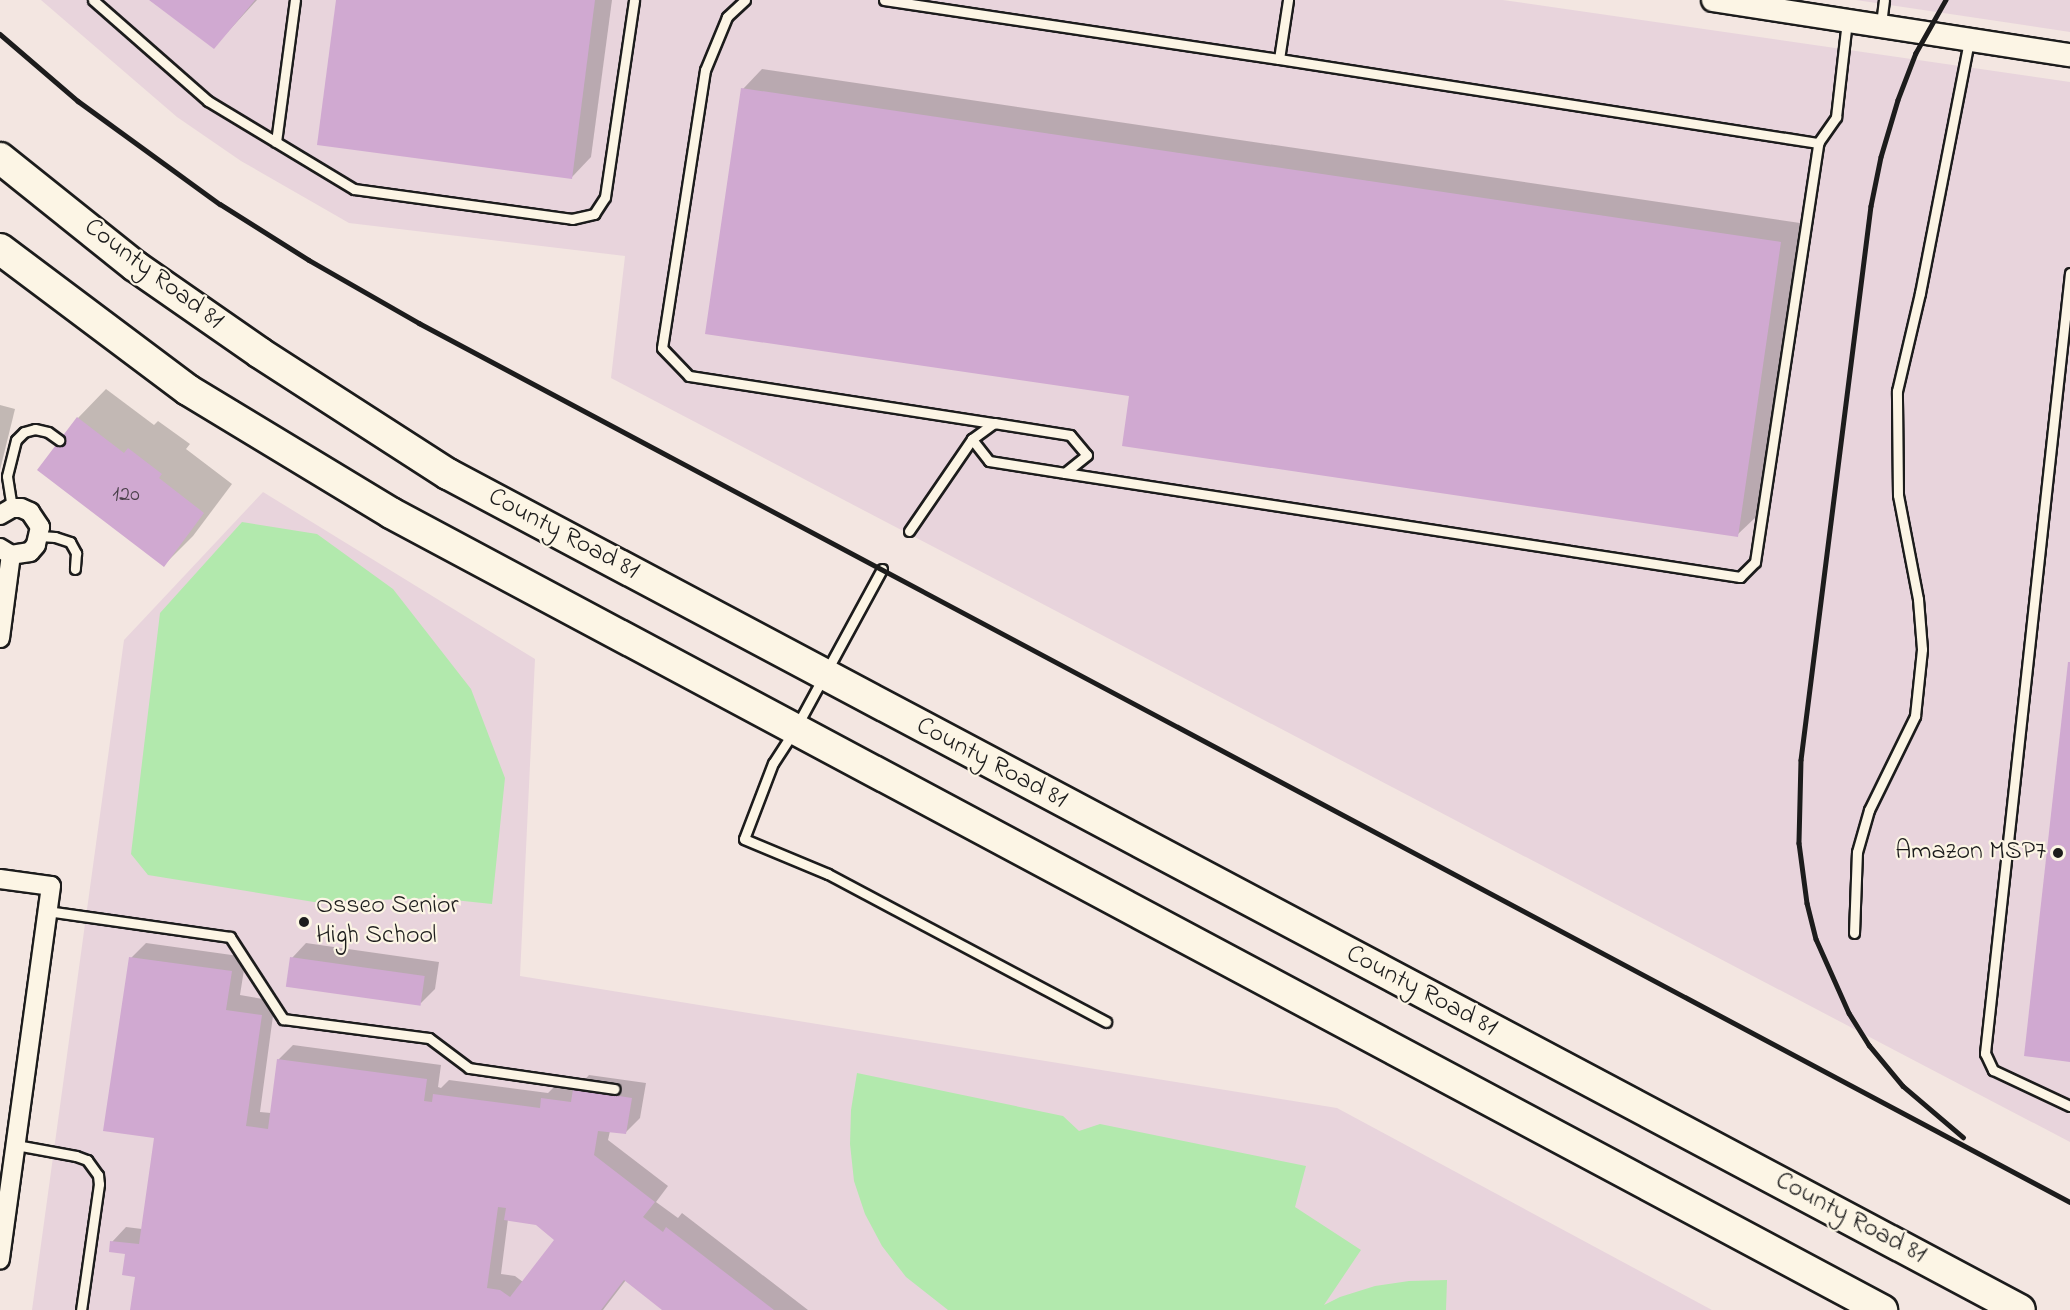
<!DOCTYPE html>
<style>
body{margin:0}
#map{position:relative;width:2070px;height:1310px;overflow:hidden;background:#f3e6e1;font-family:"Indie Flower",sans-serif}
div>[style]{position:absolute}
.built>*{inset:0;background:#e8d4dc}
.green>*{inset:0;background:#b2e9ad}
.shadow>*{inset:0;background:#0003}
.building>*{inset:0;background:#d0a9d1;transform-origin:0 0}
.roads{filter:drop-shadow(2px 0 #1c1c1c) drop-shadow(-2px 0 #1c1c1c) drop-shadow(0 2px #1c1c1c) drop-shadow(0 -2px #1c1c1c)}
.service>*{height:9px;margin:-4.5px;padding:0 4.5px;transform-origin:4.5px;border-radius:4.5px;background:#fcf5e5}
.minor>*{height:18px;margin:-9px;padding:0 9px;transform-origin:9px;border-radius:9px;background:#fcf5e5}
.tertiary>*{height:22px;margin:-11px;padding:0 11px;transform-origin:11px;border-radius:11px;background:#fcf5e5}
.trunk>*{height:30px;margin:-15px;padding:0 15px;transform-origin:15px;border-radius:15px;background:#fcf5e5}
.rail>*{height:4.5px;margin:-2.25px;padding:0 2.25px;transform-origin:2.25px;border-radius:2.25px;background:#1c1c1c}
.dots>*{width:16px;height:16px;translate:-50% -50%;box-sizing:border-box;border:3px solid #fcf5e5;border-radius:50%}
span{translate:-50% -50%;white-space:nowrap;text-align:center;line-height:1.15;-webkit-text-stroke:4.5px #fcf5e5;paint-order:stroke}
.number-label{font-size:22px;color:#493f49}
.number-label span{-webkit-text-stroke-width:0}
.street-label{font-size:26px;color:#1c1c1c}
.poi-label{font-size:26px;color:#1c1c1c}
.right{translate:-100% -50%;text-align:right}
.left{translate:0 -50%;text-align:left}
</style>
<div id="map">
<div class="built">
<div style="clip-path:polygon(41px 0,1503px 0,2070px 82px,2070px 1142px,611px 378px,625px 256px,349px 223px,241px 161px,177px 117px)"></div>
<div style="clip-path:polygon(1856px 0,2070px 0,2070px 32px)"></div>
<div style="clip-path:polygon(263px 492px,535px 659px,520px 976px,1337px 1108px,1712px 1310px,32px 1310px,124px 640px)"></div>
</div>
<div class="green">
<div style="clip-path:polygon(242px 522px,317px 534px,393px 589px,471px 689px,505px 778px,492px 904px,435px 898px,314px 902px,148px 875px,131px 854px,160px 613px)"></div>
<div style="clip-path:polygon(857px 1073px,1063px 1116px,1079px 1131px,1100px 1124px,1306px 1166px,1295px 1207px,1361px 1250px,1324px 1305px,1340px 1297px,1375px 1286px,1409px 1281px,1447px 1280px,1446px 1310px,948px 1310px,906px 1277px,882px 1246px,865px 1214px,854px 1181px,850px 1144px,851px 1110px)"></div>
</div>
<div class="shadow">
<div style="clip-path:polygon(150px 0,257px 0,214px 47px)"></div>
<div style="clip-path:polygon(337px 0,612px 0,591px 157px,572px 177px)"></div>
<div style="clip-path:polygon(762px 69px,1800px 223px,1757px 516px,1737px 535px,1131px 395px,743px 89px)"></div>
<div style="clip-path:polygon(106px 389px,154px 425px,158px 421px,190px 444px,186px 449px,232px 484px,193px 536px,164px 565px,39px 469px,78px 418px)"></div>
<div style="clip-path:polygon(0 405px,15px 409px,0 470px)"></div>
<div style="clip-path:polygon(evenodd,146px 943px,246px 957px,240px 995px,275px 1001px,260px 1112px,271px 1113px,278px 1060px,293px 1045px,441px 1065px,438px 1087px,441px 1088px,449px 1080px,548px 1093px,557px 1084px,578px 1087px,589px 1075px,646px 1083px,640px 1118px,625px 1133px,610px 1131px,608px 1140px,668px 1186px,656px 1202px,678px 1218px,682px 1213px,808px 1310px,664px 1310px,626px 1280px,603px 1310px,131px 1310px,136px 1275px,127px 1253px,112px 1242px,126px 1227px,142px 1229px,156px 1137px,131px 958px,146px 943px,508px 1219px,537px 1224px,556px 1239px,523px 1282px,515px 1276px,501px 1274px,508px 1219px)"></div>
<div style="clip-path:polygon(306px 943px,439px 962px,435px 989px,421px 1003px,292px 958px)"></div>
</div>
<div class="building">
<div style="clip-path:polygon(149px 0,255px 0,214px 49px)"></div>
<div style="clip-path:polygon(336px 0,595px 0,572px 179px,317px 145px)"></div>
<div style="clip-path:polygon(741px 88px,1781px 242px,1738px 537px,1122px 446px,1129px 396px,705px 334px)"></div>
<div style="clip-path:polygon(77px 417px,124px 453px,128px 448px,162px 474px,159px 478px,204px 513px,164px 567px,37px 470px)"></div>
<div style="clip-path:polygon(2068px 662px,2070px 662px,2070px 1062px,2024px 1056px)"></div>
<div style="clip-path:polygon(evenodd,129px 957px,232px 971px,226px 1010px,262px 1015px,246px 1126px,268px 1129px,277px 1059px,427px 1079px,424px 1101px,432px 1102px,433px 1094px,540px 1108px,541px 1098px,571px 1102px,573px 1089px,632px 1098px,626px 1134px,598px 1131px,594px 1155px,655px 1202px,643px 1217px,663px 1232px,666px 1227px,774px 1310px,662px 1310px,624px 1280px,601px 1310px,130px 1310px,135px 1277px,122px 1275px,125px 1254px,109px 1252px,110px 1241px,139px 1244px,154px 1138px,103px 1131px,129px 957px,498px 1207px,506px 1208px,504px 1220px,536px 1225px,554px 1240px,510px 1297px,500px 1290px,487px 1288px,498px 1207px)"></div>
<div style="left:290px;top:957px;width:136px;height:30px;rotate:8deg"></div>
</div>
<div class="roads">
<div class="service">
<div style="left:93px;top:0;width:153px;rotate:41.3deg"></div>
<div style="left:208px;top:101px;width:170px;rotate:31.1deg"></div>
<div style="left:354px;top:189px;width:220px;rotate:7.8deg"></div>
<div style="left:572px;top:219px;width:23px;rotate:-13deg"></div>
<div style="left:594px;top:214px;width:20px;rotate:-57deg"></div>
<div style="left:605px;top:197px;width:199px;rotate:-81.6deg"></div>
<div style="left:745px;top:0;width:25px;rotate:137deg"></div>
<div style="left:727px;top:17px;width:57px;rotate:112.5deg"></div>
<div style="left:705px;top:70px;width:281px;rotate:98.8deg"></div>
<div style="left:662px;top:348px;width:39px;rotate:46deg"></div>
<div style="left:689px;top:376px;width:309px;rotate:8.8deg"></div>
<div style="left:884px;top:0;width:399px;rotate:8.5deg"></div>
<div style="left:1279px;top:59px;width:60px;rotate:-81.3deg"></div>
<div style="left:1881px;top:24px;width:24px;rotate:-83deg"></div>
<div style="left:1279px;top:59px;width:546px;rotate:8.86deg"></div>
<div style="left:1818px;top:143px;width:32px;rotate:-55deg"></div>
<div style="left:1836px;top:117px;width:97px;rotate:-83.5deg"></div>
<div style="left:276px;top:142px;width:143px;rotate:-82.4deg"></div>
<div style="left:2070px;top:273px;width:785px;rotate:96.22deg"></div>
<div style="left:1985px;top:1053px;width:19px;rotate:65deg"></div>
<div style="left:1993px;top:1070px;width:85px;rotate:25.1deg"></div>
<div style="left:1065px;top:473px;width:683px;rotate:8.76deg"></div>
<div style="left:1740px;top:577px;width:21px;rotate:-45deg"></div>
<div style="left:1755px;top:562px;width:424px;rotate:-81.4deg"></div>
<div style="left:12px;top:508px;width:32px;rotate:-99deg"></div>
<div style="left:7px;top:476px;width:37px;rotate:-76deg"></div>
<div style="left:16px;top:440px;width:11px;rotate:-45deg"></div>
<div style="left:24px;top:432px;width:11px;rotate:-15deg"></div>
<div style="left:35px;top:429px;width:13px;rotate:13deg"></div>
<div style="left:48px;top:432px;width:14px;rotate:36deg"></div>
<div style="left:909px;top:531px;width:112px;rotate:-55.6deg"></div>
<div style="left:972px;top:439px;width:27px;rotate:-36deg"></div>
<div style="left:994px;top:423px;width:77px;rotate:9deg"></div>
<div style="left:1070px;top:435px;width:26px;rotate:50deg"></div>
<div style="left:1087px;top:455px;width:28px;rotate:141deg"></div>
<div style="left:1065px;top:473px;width:77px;rotate:-171deg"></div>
<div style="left:989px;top:461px;width:28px;rotate:-128deg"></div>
<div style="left:40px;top:536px;width:15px;rotate:4deg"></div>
<div style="left:55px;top:537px;width:16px;rotate:18deg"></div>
<div style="left:70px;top:542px;width:13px;rotate:61deg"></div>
<div style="left:76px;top:553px;width:16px;rotate:94deg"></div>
<div style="left:882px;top:569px;width:184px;rotate:118.5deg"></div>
<div style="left:794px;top:731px;width:38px;rotate:123deg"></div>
<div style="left:773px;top:763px;width:81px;rotate:110.9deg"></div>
<div style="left:744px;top:839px;width:91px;rotate:22.6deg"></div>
<div style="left:828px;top:874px;width:315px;rotate:28deg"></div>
<div style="left:47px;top:911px;width:185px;rotate:8.1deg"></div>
<div style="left:230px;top:937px;width:98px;rotate:57.1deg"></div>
<div style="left:283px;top:1019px;width:147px;rotate:7.4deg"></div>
<div style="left:429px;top:1038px;width:50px;rotate:36.9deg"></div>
<div style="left:469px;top:1068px;width:147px;rotate:8.2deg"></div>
<div style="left:1854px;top:933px;width:81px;rotate:-87.9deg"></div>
<div style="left:1857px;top:852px;width:44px;rotate:-74.1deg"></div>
<div style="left:1869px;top:810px;width:105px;rotate:-63.9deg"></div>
<div style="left:1915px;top:716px;width:67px;rotate:-84deg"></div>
<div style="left:1922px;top:649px;width:50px;rotate:-94.6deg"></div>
<div style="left:1918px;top:599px;width:106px;rotate:-100.9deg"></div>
<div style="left:1898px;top:495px;width:104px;rotate:-90.6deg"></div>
<div style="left:1897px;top:391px;width:101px;rotate:-76.8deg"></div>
<div style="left:1920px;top:293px;width:258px;rotate:-79deg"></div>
<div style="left:16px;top:1145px;width:61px;rotate:10.4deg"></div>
<div style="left:76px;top:1156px;width:12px;rotate:20deg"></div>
<div style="left:87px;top:1160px;width:19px;rotate:54deg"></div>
<div style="left:98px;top:1175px;width:9px;rotate:84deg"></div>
<div style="left:99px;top:1184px;width:127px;rotate:98.1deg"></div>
</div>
<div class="minor">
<div style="left:0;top:515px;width:14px;rotate:-30deg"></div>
<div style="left:12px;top:508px;width:9px"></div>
<div style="left:21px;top:508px;width:10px;rotate:24deg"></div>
<div style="left:30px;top:512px;width:18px;rotate:56deg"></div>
<div style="left:40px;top:527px;width:18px;rotate:103deg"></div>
<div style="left:36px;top:545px;width:9px;rotate:131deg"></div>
<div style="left:30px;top:552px;width:19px;rotate:171deg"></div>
<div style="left:11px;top:555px;width:13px;rotate:-148deg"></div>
<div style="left:0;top:638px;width:84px;rotate:-82.5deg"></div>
<div style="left:0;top:879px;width:51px;rotate:7.8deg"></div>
<div style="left:51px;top:886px;width:377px;rotate:97.8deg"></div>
</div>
<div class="tertiary">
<div style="left:1713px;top:0;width:361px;rotate:8.8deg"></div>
</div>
<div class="trunk">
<div style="left:0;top:158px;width:173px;rotate:38.7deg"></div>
<div style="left:135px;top:266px;width:152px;rotate:34.8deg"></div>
<div style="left:260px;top:353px;width:224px;rotate:32.8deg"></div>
<div style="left:448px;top:474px;width:1780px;rotate:28deg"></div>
<div style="left:0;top:249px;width:235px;rotate:36.9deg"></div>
<div style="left:188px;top:390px;width:237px;rotate:31.2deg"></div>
<div style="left:391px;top:513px;width:1691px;rotate:28.13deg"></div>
</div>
</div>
<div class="rail">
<div style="left:1946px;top:0;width:61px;rotate:119.5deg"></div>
<div style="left:1916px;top:53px;width:50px;rotate:111deg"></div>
<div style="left:1898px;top:100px;width:59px;rotate:106.6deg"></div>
<div style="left:1881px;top:157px;width:50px;rotate:101.5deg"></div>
<div style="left:1871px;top:206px;width:558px;rotate:97.2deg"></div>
<div style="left:1801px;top:760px;width:83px;rotate:91.4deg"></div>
<div style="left:1799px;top:843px;width:61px;rotate:82.4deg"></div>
<div style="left:1807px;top:903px;width:37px;rotate:76deg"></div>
<div style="left:1816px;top:939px;width:81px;rotate:66deg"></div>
<div style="left:1849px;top:1013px;width:38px;rotate:58deg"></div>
<div style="left:1869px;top:1045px;width:53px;rotate:50.3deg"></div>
<div style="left:1903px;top:1086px;width:79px;rotate:40.4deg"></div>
<div style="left:0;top:34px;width:103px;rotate:40.7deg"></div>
<div style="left:78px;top:101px;width:175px;rotate:36deg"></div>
<div style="left:220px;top:204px;width:105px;rotate:32.2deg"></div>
<div style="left:309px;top:260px;width:127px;rotate:29.8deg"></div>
<div style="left:419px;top:323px;width:1870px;rotate:28.03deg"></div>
</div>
<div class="dots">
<div style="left:2058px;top:853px;background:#1c1c1c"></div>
<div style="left:304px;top:922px;background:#1c1c1c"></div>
</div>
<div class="number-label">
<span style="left:126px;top:496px">120</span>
</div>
<div class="street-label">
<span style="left:153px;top:275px;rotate:37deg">County Road 81</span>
<span style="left:563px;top:535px;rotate:28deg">County Road 81</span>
<span style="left:991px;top:764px;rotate:28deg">County Road 81</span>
<span style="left:1421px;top:992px;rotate:28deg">County Road 81</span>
<span style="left:1850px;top:1219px;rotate:28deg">County Road 81</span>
</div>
<div class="poi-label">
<span class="right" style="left:2046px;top:853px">Amazon MSP7</span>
<span class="left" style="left:316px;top:922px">Osseo Senior<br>High School</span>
</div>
</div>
